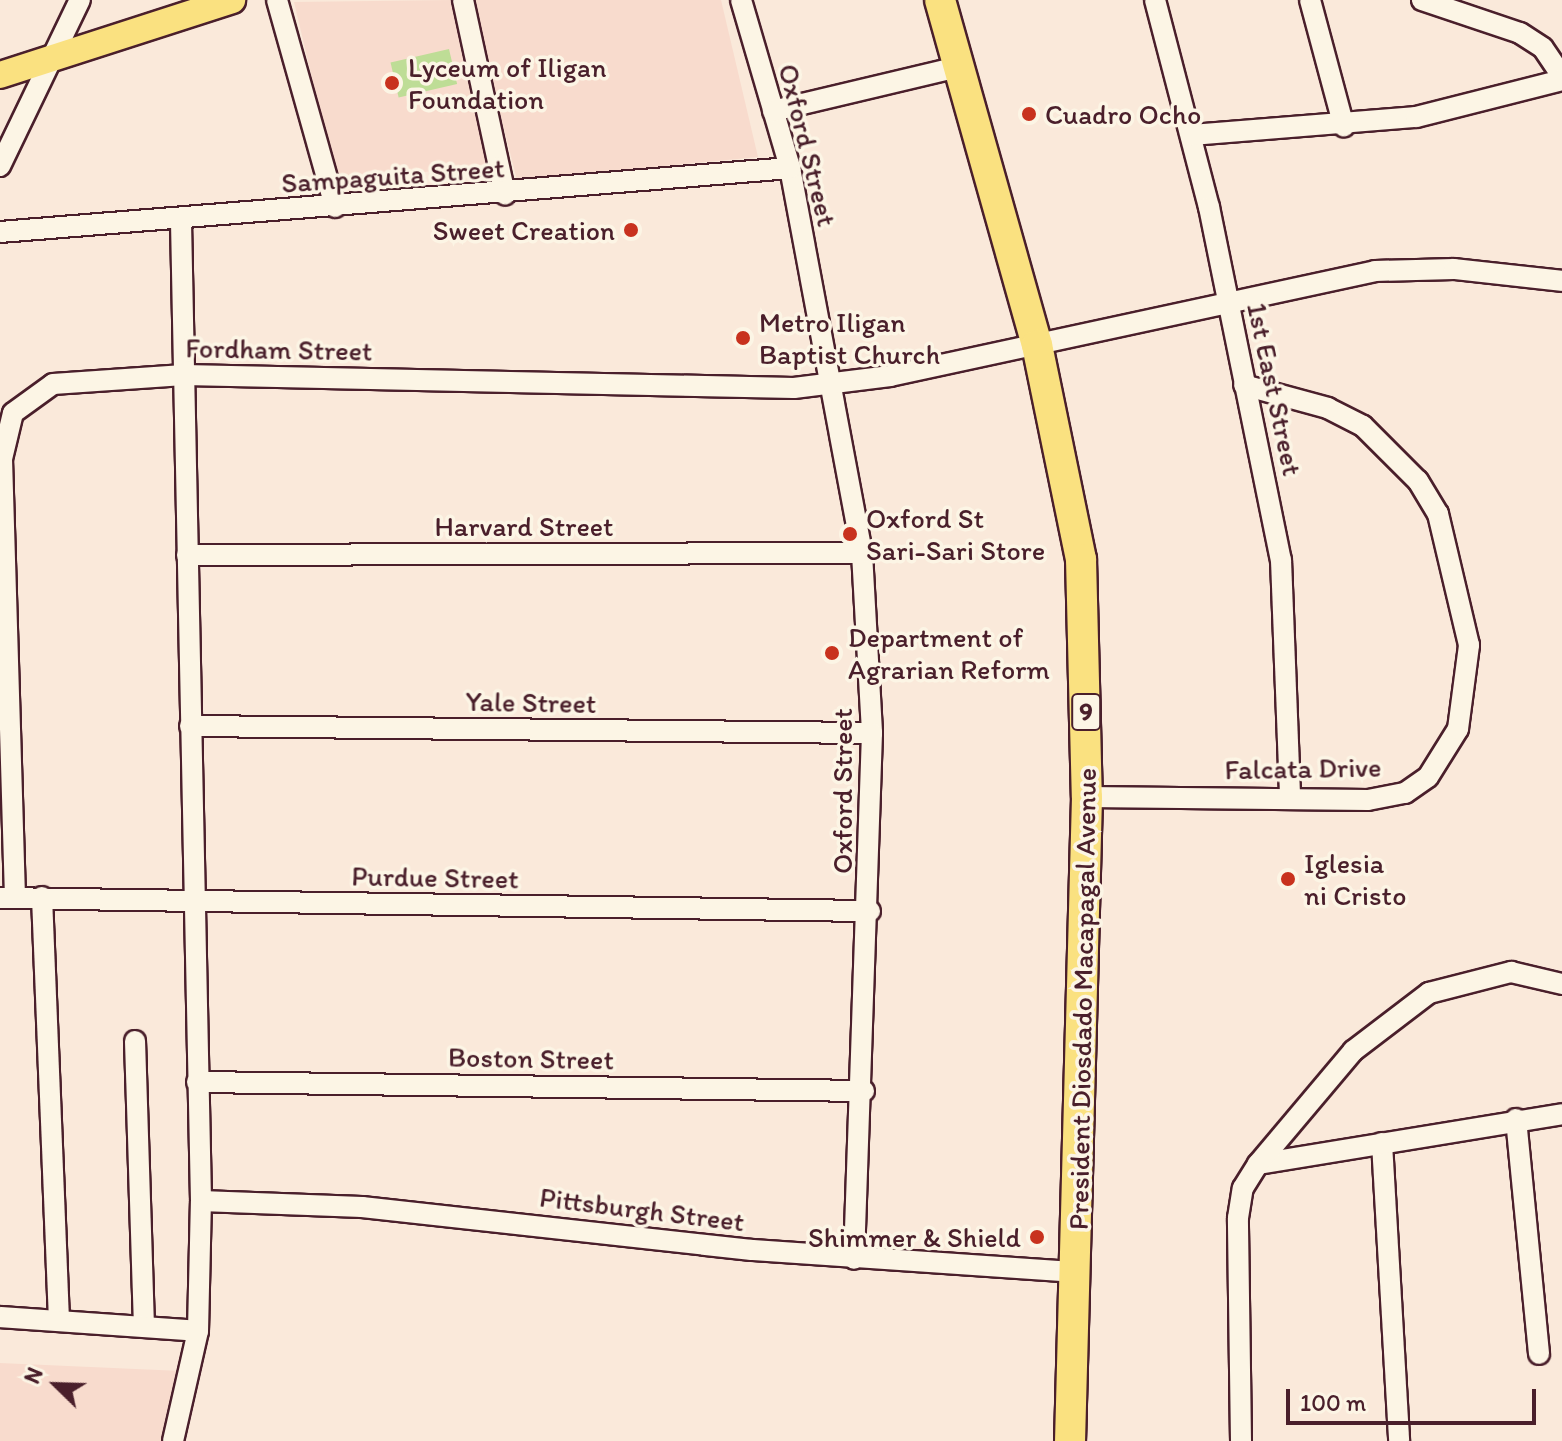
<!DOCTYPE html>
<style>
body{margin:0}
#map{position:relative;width:1562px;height:1441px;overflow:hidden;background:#fae9da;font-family:Itim,sans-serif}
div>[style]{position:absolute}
.built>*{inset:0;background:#f8dbcd}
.green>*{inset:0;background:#bedd96;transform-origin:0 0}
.roads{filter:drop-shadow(2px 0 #4a1f2b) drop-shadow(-2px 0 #4a1f2b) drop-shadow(0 2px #4a1f2b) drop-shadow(0 -2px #4a1f2b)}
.minor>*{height:20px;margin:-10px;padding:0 10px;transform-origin:10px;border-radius:10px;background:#fcf5e5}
.major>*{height:26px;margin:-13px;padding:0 13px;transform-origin:13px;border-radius:13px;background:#fae180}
.highway>*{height:30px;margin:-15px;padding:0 15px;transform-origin:15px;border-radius:15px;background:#fae180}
.dots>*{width:22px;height:22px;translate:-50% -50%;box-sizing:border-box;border:4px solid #fcf5e5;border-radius:50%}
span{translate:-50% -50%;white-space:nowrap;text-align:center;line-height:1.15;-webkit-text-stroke:7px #fcf5e5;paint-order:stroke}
.shield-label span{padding:2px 6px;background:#fcf5e5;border:2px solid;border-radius:6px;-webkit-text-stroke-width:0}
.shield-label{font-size:26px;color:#4a1f2b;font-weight:700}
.poi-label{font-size:28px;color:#4a1f2b}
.left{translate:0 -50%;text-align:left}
.right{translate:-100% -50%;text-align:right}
.street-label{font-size:28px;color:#4a1f2b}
.north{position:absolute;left:16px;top:1345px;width:80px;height:80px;-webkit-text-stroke:6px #fcf5e5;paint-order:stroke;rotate:293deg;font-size:22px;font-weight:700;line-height:32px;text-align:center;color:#4a1f2b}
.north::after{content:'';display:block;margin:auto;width:28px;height:36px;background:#4a1f2b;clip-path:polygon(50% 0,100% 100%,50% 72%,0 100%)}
.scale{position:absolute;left:1286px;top:1389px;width:250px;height:36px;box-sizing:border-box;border:4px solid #4a1f2b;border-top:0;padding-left:10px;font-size:24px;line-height:28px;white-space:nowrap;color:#4a1f2b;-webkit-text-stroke:6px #fcf5e5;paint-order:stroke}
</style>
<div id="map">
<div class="built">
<div style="clip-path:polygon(452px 0,488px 164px,337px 183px,294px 2px)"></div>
<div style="clip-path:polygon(471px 0,721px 0,758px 157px,517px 180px)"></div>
<div style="clip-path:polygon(0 1363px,181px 1371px,164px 1441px,0 1441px)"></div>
</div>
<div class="green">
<div style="left:449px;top:49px;width:36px;height:60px;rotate:77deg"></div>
</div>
<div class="roads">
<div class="minor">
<div style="left:277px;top:0;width:215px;rotate:74.3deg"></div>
<div style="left:463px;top:0;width:199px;rotate:77.8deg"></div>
<div style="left:741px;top:0;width:175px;rotate:73.7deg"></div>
<div style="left:790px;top:168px;width:392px;rotate:79.4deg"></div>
<div style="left:862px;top:553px;width:180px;rotate:86.8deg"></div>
<div style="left:872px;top:733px;width:526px;rotate:91.96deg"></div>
<div style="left:1155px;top:0;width:214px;rotate:75.4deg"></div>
<div style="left:1209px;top:207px;width:360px;rotate:78.5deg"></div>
<div style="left:1281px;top:560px;width:237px;rotate:87.8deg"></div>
<div style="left:1310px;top:0;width:131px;rotate:75deg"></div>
<div style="left:1422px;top:0;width:103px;rotate:18.6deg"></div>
<div style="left:1520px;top:33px;width:27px;rotate:33deg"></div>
<div style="left:1543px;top:48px;width:34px;rotate:56deg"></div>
<div style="left:773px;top:111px;width:190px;rotate:-13.4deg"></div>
<div style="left:1192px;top:135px;width:225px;rotate:-4.6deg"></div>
<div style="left:1416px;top:117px;width:151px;rotate:-14.2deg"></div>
<div style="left:0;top:166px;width:184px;rotate:-64.3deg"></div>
<div style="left:0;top:232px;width:793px;rotate:-4.63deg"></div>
<div style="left:187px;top:555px;width:675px;rotate:-0.17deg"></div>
<div style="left:190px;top:726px;width:682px;rotate:0.59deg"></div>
<div style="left:1087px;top:797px;width:281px;rotate:0.6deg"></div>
<div style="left:1368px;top:800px;width:38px;rotate:-11deg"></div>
<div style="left:1405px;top:793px;width:28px;rotate:-35deg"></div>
<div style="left:1428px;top:777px;width:57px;rotate:-58deg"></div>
<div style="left:1458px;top:729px;width:85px;rotate:-82.5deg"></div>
<div style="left:1469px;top:645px;width:135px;rotate:-103.3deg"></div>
<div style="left:1438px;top:514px;width:39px;rotate:-121deg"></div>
<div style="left:1418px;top:481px;width:78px;rotate:-135deg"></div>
<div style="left:1363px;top:426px;width:39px;rotate:-153deg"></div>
<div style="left:1328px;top:408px;width:87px;rotate:-164.7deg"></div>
<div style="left:15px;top:897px;width:438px;rotate:-91.7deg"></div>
<div style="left:2px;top:459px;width:47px;rotate:-76.6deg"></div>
<div style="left:13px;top:413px;width:49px;rotate:-35.9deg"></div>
<div style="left:53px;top:384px;width:131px;rotate:-3.9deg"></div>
<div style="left:184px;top:375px;width:610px;rotate:1.22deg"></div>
<div style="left:794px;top:388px;width:97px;rotate:-7.1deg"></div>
<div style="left:890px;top:376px;width:496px;rotate:-12.2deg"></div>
<div style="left:1375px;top:271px;width:79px;rotate:-1.5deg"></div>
<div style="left:1454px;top:269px;width:109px;rotate:6.3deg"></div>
<div style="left:42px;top:897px;width:423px;rotate:87.7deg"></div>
<div style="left:0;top:898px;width:870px;rotate:0.86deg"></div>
<div style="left:135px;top:1041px;width:281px;rotate:88.2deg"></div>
<div style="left:197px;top:1082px;width:667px;rotate:0.77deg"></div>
<div style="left:1516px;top:1119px;width:236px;rotate:84.4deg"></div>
<div style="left:1382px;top:1143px;width:298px;rotate:86.7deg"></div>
<div style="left:1258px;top:1164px;width:308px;rotate:-9.3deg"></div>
<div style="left:201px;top:1201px;width:161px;rotate:2.1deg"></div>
<div style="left:362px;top:1207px;width:392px;rotate:6.3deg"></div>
<div style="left:752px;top:1250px;width:326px;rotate:3.9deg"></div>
<div style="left:0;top:1317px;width:198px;rotate:4deg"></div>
<div style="left:173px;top:1441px;width:113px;rotate:-77.2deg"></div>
<div style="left:198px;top:1331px;width:130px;rotate:-88.7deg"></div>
<div style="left:201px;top:1201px;width:983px;rotate:-91.17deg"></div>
<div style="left:1241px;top:1441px;width:223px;rotate:-90.8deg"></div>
<div style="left:1238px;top:1218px;width:30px;rotate:-81deg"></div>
<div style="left:1243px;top:1188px;width:28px;rotate:-58deg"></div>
<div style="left:1258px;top:1164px;width:148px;rotate:-49.9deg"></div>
<div style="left:1353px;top:1051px;width:96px;rotate:-37.3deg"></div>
<div style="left:1429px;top:993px;width:85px;rotate:-14.4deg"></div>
<div style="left:1511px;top:972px;width:52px;rotate:13.2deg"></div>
</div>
<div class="major">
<div style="left:0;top:75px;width:244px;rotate:-17.9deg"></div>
</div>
<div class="highway">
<div style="left:940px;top:0;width:358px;rotate:74.3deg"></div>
<div style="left:1037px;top:345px;width:218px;rotate:78.4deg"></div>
<div style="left:1081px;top:559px;width:238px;rotate:88.6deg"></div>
<div style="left:1087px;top:797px;width:644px;rotate:91.51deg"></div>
</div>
</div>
<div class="dots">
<div style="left:392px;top:83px;background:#c8321e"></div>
<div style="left:1029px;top:114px;background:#c8321e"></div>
<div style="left:631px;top:230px;background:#c8321e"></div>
<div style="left:743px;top:338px;background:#c8321e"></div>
<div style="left:850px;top:534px;background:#c8321e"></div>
<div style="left:832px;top:653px;background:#c8321e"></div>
<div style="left:1288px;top:879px;background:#c8321e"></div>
<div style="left:1037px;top:1237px;background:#c8321e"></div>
</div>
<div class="shield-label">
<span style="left:1086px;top:712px">9</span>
</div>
<div class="poi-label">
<span class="left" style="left:408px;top:83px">Lyceum of Iligan<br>Foundation</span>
<span class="left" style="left:1045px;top:114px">Cuadro Ocho</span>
<span class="right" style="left:615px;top:230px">Sweet Creation</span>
<span class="left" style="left:759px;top:338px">Metro Iligan<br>Baptist Church</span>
<span class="left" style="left:866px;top:534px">Oxford St<br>Sari-Sari Store</span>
<span class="left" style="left:848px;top:653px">Department of<br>Agrarian Reform</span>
<span class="left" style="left:1304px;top:879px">Iglesia<br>ni Cristo</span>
<span class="right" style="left:1021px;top:1237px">Shimmer &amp; Shield</span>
</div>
<div class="street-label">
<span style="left:808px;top:145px;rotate:76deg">Oxford Street</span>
<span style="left:393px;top:175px;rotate:-4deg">Sampaguita Street</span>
<span style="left:279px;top:349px;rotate:1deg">Fordham Street</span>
<span style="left:1275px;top:389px;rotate:78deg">1st East Street</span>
<span style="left:524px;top:526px">Harvard Street</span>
<span style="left:531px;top:702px;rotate:1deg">Yale Street</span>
<span style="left:1303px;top:768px;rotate:-1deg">Falcata Drive</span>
<span style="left:842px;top:791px;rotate:-90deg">Oxford Street</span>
<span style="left:435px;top:877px;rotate:1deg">Purdue Street</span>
<span style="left:1082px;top:999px;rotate:-89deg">President Diosdado Macapagal Avenue</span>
<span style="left:531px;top:1058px;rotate:1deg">Boston Street</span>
<span style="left:642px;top:1209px;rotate:7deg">Pittsburgh Street</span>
</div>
<div class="north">N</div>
<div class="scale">100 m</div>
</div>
